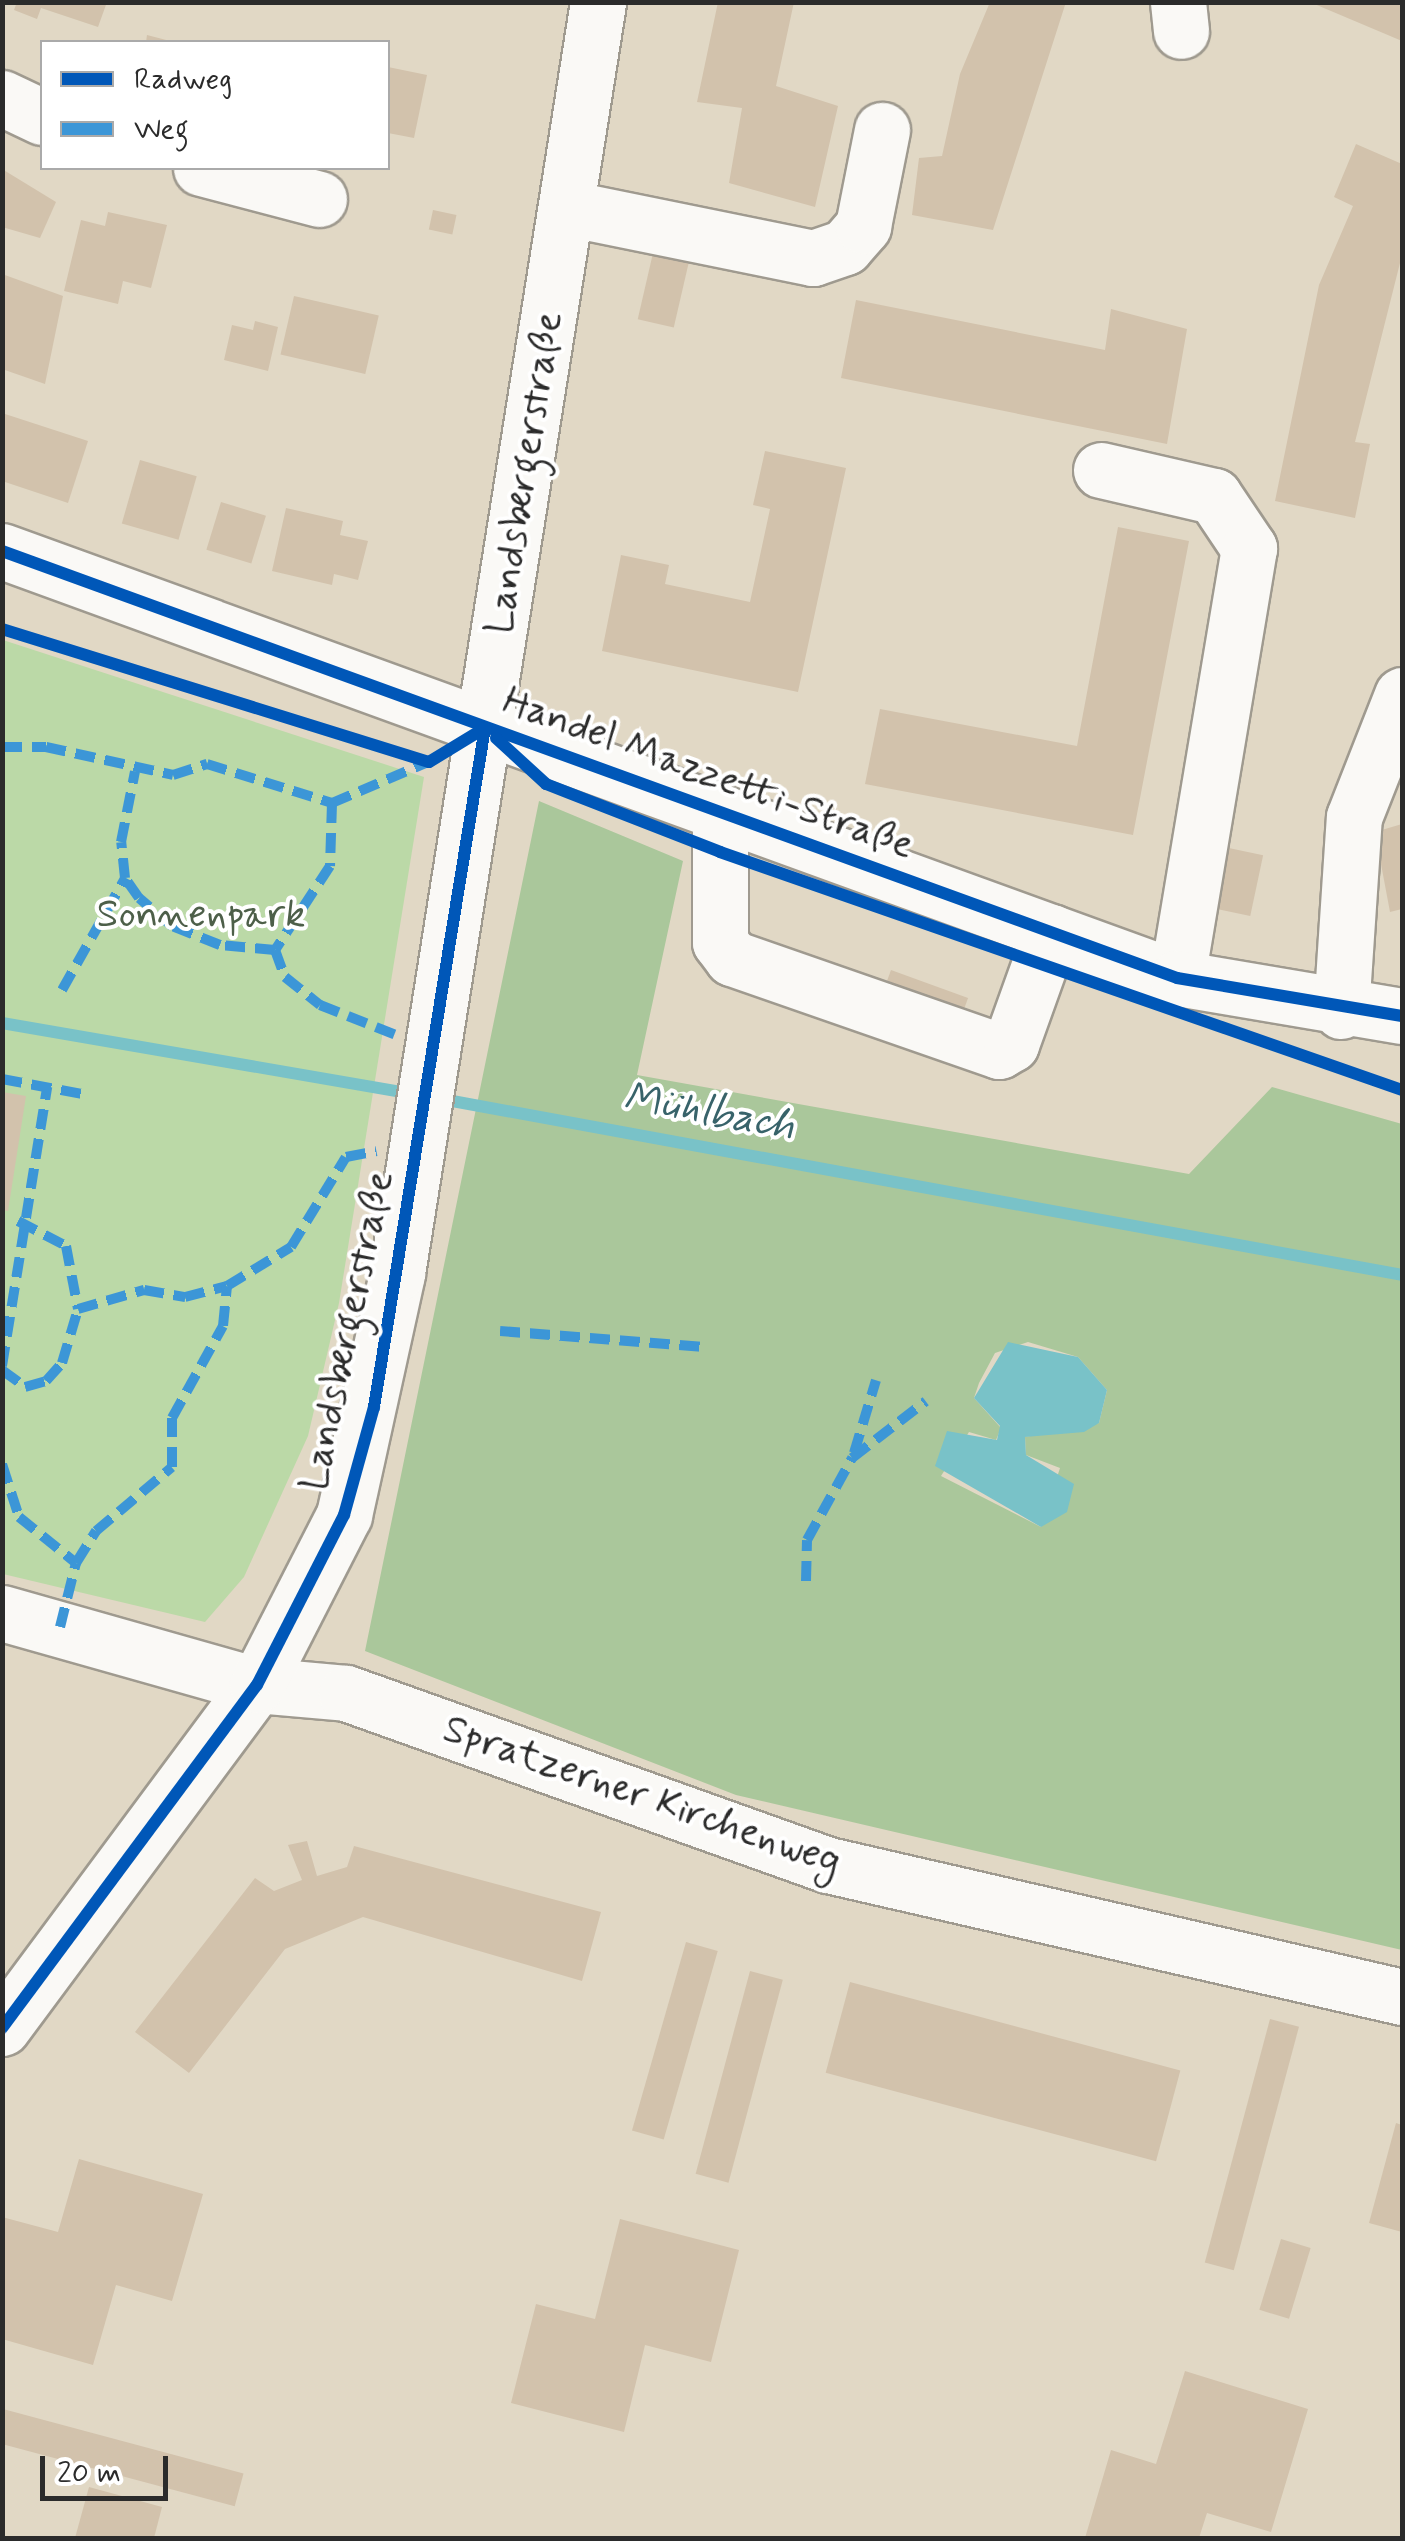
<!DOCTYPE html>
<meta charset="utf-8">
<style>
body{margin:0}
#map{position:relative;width:1405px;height:2541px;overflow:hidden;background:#e1d8c5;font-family:Mynerve,sans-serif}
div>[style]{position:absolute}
.green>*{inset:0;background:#bbd9a7}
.forest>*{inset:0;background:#aac79b}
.water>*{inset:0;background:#79c2c8}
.stream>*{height:12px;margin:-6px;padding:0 6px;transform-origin:6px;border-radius:6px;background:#79c2c8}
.building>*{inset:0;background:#d2c2ac;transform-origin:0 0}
.roads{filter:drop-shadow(2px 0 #9f9a8f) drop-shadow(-2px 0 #9f9a8f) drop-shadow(0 2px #9f9a8f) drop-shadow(0 -2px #9f9a8f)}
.minor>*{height:55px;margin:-27.5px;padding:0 27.5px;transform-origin:27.5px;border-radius:27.5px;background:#faf9f6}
.quiet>*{height:10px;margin-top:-5px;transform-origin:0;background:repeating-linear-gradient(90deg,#3c96d7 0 20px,transparent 0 30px)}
.cycleway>*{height:12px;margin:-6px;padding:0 6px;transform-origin:6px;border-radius:6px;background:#0057b8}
span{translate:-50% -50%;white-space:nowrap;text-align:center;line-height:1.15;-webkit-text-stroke:8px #fff;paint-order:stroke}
.street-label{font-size:40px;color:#2b2b2b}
.park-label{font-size:40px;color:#4d5f49}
.water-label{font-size:42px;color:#38636a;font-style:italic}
.frame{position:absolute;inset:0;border:5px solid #2b2b2b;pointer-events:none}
.legend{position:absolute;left:40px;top:40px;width:350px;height:130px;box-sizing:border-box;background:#fff;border:2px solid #aaa;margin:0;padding:12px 18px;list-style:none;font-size:30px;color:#2b2b2b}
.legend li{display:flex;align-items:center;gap:20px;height:50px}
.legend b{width:50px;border:2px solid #aaa}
.scale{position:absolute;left:40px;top:2456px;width:128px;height:45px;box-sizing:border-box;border:5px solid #2b2b2b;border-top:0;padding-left:12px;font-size:30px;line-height:35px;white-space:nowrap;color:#2b2b2b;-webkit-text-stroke:8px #fff;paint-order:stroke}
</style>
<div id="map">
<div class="green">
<div style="clip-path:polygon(3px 640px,424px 777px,339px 1303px,308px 1436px,244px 1577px,205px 1622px,3px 1574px)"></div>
</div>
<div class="forest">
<div style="clip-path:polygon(evenodd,539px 801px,683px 861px,637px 1075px,1189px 1174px,1272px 1087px,1402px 1124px,1402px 1950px,736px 1795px,365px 1651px,539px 801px,1028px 1342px,1078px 1357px,1107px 1390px,1099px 1423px,1025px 1437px,1026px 1455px,1060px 1468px,1041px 1527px,941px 1476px,969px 1432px,996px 1440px,1001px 1428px,974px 1398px,979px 1383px,995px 1353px,1028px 1342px)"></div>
</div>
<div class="water">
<div style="clip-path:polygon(1008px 1342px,1078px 1357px,1107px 1390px,1099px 1423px,1084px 1432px,1025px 1437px,1026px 1455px,1074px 1484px,1067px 1512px,1041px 1527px,935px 1466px,947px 1431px,997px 1440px,1000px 1426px,974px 1398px)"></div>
</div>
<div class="stream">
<div style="left:2px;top:1023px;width:415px;rotate:9.8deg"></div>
<div style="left:436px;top:1098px;width:982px;rotate:10.38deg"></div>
</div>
<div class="building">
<div style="clip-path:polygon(17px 2px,107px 2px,98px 27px,41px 8px,37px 19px,14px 10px)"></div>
<div style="clip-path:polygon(718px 2px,794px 2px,776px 86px,838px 106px,815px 207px,729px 183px,742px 108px,697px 102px)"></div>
<div style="clip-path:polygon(990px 2px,1066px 2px,993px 230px,912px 215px,919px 158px,942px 156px,960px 74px)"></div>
<div style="clip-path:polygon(1402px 2px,1402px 41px,1312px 3px,1312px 2px)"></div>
<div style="clip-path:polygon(147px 35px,170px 41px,169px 42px,146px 42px)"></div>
<div style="clip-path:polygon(388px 67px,427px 75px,414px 138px,388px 133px)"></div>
<div style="clip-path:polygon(1356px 144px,1402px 164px,1402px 255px,1355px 442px,1370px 444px,1355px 518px,1275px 501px,1319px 285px,1353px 206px,1334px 197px)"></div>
<div style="clip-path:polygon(2px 169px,56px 202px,40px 238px,2px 227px)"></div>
<div style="left:433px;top:210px;width:24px;height:20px;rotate:12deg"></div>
<div style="clip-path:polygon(108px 212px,167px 225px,151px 288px,123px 281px,118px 304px,64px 291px,81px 220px,105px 226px)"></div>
<div style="left:653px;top:253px;width:37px;height:68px;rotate:13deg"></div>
<div style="clip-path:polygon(2px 274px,63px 296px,45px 384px,2px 369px)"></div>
<div style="left:294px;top:296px;width:87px;height:60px;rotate:13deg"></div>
<div style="clip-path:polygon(856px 300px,1105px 350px,1111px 309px,1187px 329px,1167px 444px,841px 378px)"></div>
<div style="clip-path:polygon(255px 321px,278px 327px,268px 371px,224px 360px,232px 325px,253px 330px)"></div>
<div style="clip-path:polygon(2px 413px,88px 441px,68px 503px,2px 481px)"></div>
<div style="clip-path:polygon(765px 451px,846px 468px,798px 692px,602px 651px,621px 555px,669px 565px,665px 584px,750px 602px,770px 509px,753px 505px)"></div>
<div style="left:140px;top:460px;width:59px;height:66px;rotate:16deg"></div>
<div style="left:221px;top:502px;width:47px;height:50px;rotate:17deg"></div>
<div style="clip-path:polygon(286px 508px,343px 521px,340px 535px,368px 541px,358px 580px,334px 574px,332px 585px,272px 571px)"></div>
<div style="clip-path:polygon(1118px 527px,1189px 541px,1133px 835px,865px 784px,880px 709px,1077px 746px)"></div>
<div style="clip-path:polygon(1402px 824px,1402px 909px,1390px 912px,1375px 832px)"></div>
<div style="left:1224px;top:847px;width:40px;height:62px;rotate:12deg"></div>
<div style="left:891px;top:970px;width:82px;height:25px;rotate:20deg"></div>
<div style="clip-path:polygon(2px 1092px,26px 1096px,8px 1211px,2px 1210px)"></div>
<div style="clip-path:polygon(307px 1841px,317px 1876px,347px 1867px,354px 1846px,601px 1912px,582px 1981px,363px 1917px,285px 1949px,189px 2073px,135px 2032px,255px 1878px,274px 1891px,302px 1880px,288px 1845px)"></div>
<div style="left:686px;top:1942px;width:33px;height:196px;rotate:16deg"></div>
<div style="left:750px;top:1971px;width:34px;height:210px;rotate:15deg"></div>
<div style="left:850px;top:1982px;width:342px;height:94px;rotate:15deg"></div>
<div style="left:1270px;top:2019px;width:30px;height:252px;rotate:15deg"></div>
<div style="clip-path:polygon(1396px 2123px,1402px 2125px,1402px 2232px,1369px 2223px)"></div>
<div style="clip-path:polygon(79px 2159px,203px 2194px,172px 2301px,116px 2285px,93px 2365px,2px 2339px,2px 2217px,58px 2232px)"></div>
<div style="clip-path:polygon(620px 2219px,739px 2250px,711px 2362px,645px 2345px,624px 2432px,511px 2403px,536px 2304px,595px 2319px)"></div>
<div style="left:1281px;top:2239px;width:31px;height:74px;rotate:17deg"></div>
<div style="clip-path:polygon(1185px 2371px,1308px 2409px,1271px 2532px,1207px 2513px,1199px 2538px,1085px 2538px,1111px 2450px,1156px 2464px)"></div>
<div style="left:3px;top:2409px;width:249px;height:34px;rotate:15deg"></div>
<div style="clip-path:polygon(89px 2487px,162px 2507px,154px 2538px,75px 2538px)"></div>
</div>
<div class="roads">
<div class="minor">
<div style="left:1178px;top:2px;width:29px;rotate:84deg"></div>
<div style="left:2px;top:98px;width:44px;rotate:25.4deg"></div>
<div style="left:201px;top:168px;width:122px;rotate:14.7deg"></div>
<div style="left:567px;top:208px;width:251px;rotate:11.5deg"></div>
<div style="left:813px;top:258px;width:34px;rotate:-19deg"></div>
<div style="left:845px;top:247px;width:28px;rotate:-49deg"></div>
<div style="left:863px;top:226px;width:98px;rotate:-78.8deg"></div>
<div style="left:1101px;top:470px;width:116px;rotate:13deg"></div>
<div style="left:1214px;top:496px;width:63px;rotate:56.1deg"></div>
<div style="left:1249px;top:548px;width:436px;rotate:99.5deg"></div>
<div style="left:2px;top:551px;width:1250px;rotate:19.97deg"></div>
<div style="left:1177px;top:978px;width:228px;rotate:9.6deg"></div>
<div style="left:720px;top:813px;width:129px;rotate:90deg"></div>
<div style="left:720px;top:942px;width:20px;rotate:53deg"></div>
<div style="left:732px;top:958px;width:283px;rotate:19.2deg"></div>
<div style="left:999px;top:1051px;width:14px;rotate:-30deg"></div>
<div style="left:1011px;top:1044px;width:119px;rotate:-70.3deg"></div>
<div style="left:1341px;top:1011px;width:194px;rotate:-86.2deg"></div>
<div style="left:1354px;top:817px;width:131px;rotate:-68.5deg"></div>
<div style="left:2px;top:1613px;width:265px;rotate:15.8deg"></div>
<div style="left:257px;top:1685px;width:89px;rotate:5.1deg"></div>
<div style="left:346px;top:1693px;width:512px;rotate:19.64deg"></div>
<div style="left:828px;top:1865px;width:589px;rotate:12.95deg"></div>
<div style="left:2px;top:2028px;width:427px;rotate:-53.4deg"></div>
<div style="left:257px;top:1685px;width:191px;rotate:-62.9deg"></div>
<div style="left:344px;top:1515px;width:248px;rotate:-77.6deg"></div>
<div style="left:397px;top:1273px;width:1287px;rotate:-81.01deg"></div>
</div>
</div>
<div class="quiet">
<div style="left:2px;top:747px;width:44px"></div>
<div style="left:46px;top:747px;width:130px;rotate:12.4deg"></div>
<div style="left:173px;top:775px;width:36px;rotate:-18deg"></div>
<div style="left:207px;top:764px;width:131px;rotate:17.3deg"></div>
<div style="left:332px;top:803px;width:63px;rotate:91.8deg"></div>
<div style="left:330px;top:866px;width:100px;rotate:123.2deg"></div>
<div style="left:275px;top:950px;width:55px;rotate:-174.8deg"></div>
<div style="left:220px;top:945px;width:52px;rotate:-158.4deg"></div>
<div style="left:172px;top:926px;width:43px;rotate:-139.7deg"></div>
<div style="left:139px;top:898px;width:24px;rotate:-125deg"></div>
<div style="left:125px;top:878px;width:36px;rotate:-96deg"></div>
<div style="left:121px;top:842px;width:72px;rotate:-78.8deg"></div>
<div style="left:332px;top:803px;width:104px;rotate:-23.1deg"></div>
<div style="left:275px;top:950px;width:29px;rotate:70deg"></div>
<div style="left:285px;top:977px;width:45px;rotate:38.7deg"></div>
<div style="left:320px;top:1005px;width:82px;rotate:21.5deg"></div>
<div style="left:62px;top:990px;width:129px;rotate:-60.6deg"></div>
<div style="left:2px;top:1079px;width:81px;rotate:10.6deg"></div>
<div style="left:18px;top:1221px;width:54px;rotate:27.5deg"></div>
<div style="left:66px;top:1246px;width:64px;rotate:79.2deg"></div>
<div style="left:500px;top:1331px;width:205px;rotate:4.5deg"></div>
<div style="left:2px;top:1366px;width:283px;rotate:-80.8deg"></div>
<div style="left:2px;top:1370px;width:29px;rotate:36deg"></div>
<div style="left:25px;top:1387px;width:22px;rotate:-16deg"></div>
<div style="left:46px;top:1381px;width:24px;rotate:-48deg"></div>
<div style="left:62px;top:1363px;width:56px;rotate:-73.5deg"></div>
<div style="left:78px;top:1309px;width:69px;rotate:-16.1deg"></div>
<div style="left:144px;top:1290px;width:42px;rotate:9.7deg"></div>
<div style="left:185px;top:1297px;width:43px;rotate:-14.7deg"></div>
<div style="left:854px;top:1453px;width:76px;rotate:-73.2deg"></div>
<div style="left:2px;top:1464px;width:56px;rotate:72.2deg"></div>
<div style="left:19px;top:1517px;width:73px;rotate:38.9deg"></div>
<div style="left:806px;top:1581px;width:41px;rotate:-88.6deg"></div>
<div style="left:807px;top:1540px;width:94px;rotate:-61.2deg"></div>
<div style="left:852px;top:1458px;width:93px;rotate:-37.6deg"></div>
<div style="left:60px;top:1627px;width:66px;rotate:-76deg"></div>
<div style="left:76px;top:1563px;width:38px;rotate:-58deg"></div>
<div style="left:96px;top:1531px;width:99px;rotate:-40.1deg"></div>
<div style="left:172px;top:1467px;width:49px;rotate:-90deg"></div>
<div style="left:172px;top:1418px;width:105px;rotate:-61deg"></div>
<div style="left:223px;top:1326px;width:40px;rotate:-84.3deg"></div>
<div style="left:227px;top:1286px;width:75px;rotate:-31.4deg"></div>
<div style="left:291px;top:1247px;width:105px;rotate:-58.6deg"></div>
<div style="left:346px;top:1157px;width:31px;rotate:-11deg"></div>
</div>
<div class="cycleway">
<div style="left:2px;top:551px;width:1250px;rotate:19.97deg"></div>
<div style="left:1177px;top:978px;width:228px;rotate:9.6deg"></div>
<div style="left:2px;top:629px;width:447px;rotate:17.3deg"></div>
<div style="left:429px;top:762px;width:66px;rotate:-31.3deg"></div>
<div style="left:496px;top:738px;width:68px;rotate:42.6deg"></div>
<div style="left:546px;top:784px;width:187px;rotate:21.3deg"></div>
<div style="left:720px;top:852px;width:722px;rotate:19.24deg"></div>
<div style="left:2px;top:2028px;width:427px;rotate:-53.4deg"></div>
<div style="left:257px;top:1685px;width:191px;rotate:-62.9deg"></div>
<div style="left:344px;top:1515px;width:112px;rotate:-74.5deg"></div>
<div style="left:374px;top:1407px;width:688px;rotate:-80.72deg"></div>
</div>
<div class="street-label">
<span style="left:525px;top:473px;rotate:-81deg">Landsbergerstraße</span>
<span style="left:708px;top:774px;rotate:20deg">Handel Mazzetti-Straße</span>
<span style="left:348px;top:1331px;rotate:-78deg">Landsbergerstraße</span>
<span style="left:642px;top:1796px;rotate:19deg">Spratzerner Kirchenweg</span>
</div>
<div class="park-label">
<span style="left:201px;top:915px">Sonnenpark</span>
</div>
<div class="water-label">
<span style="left:709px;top:1113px;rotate:10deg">Mühlbach</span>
</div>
<div class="frame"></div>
<ul class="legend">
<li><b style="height:12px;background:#0057b8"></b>Radweg</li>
<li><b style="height:12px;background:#3c96d7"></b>Weg</li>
</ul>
<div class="scale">20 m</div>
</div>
